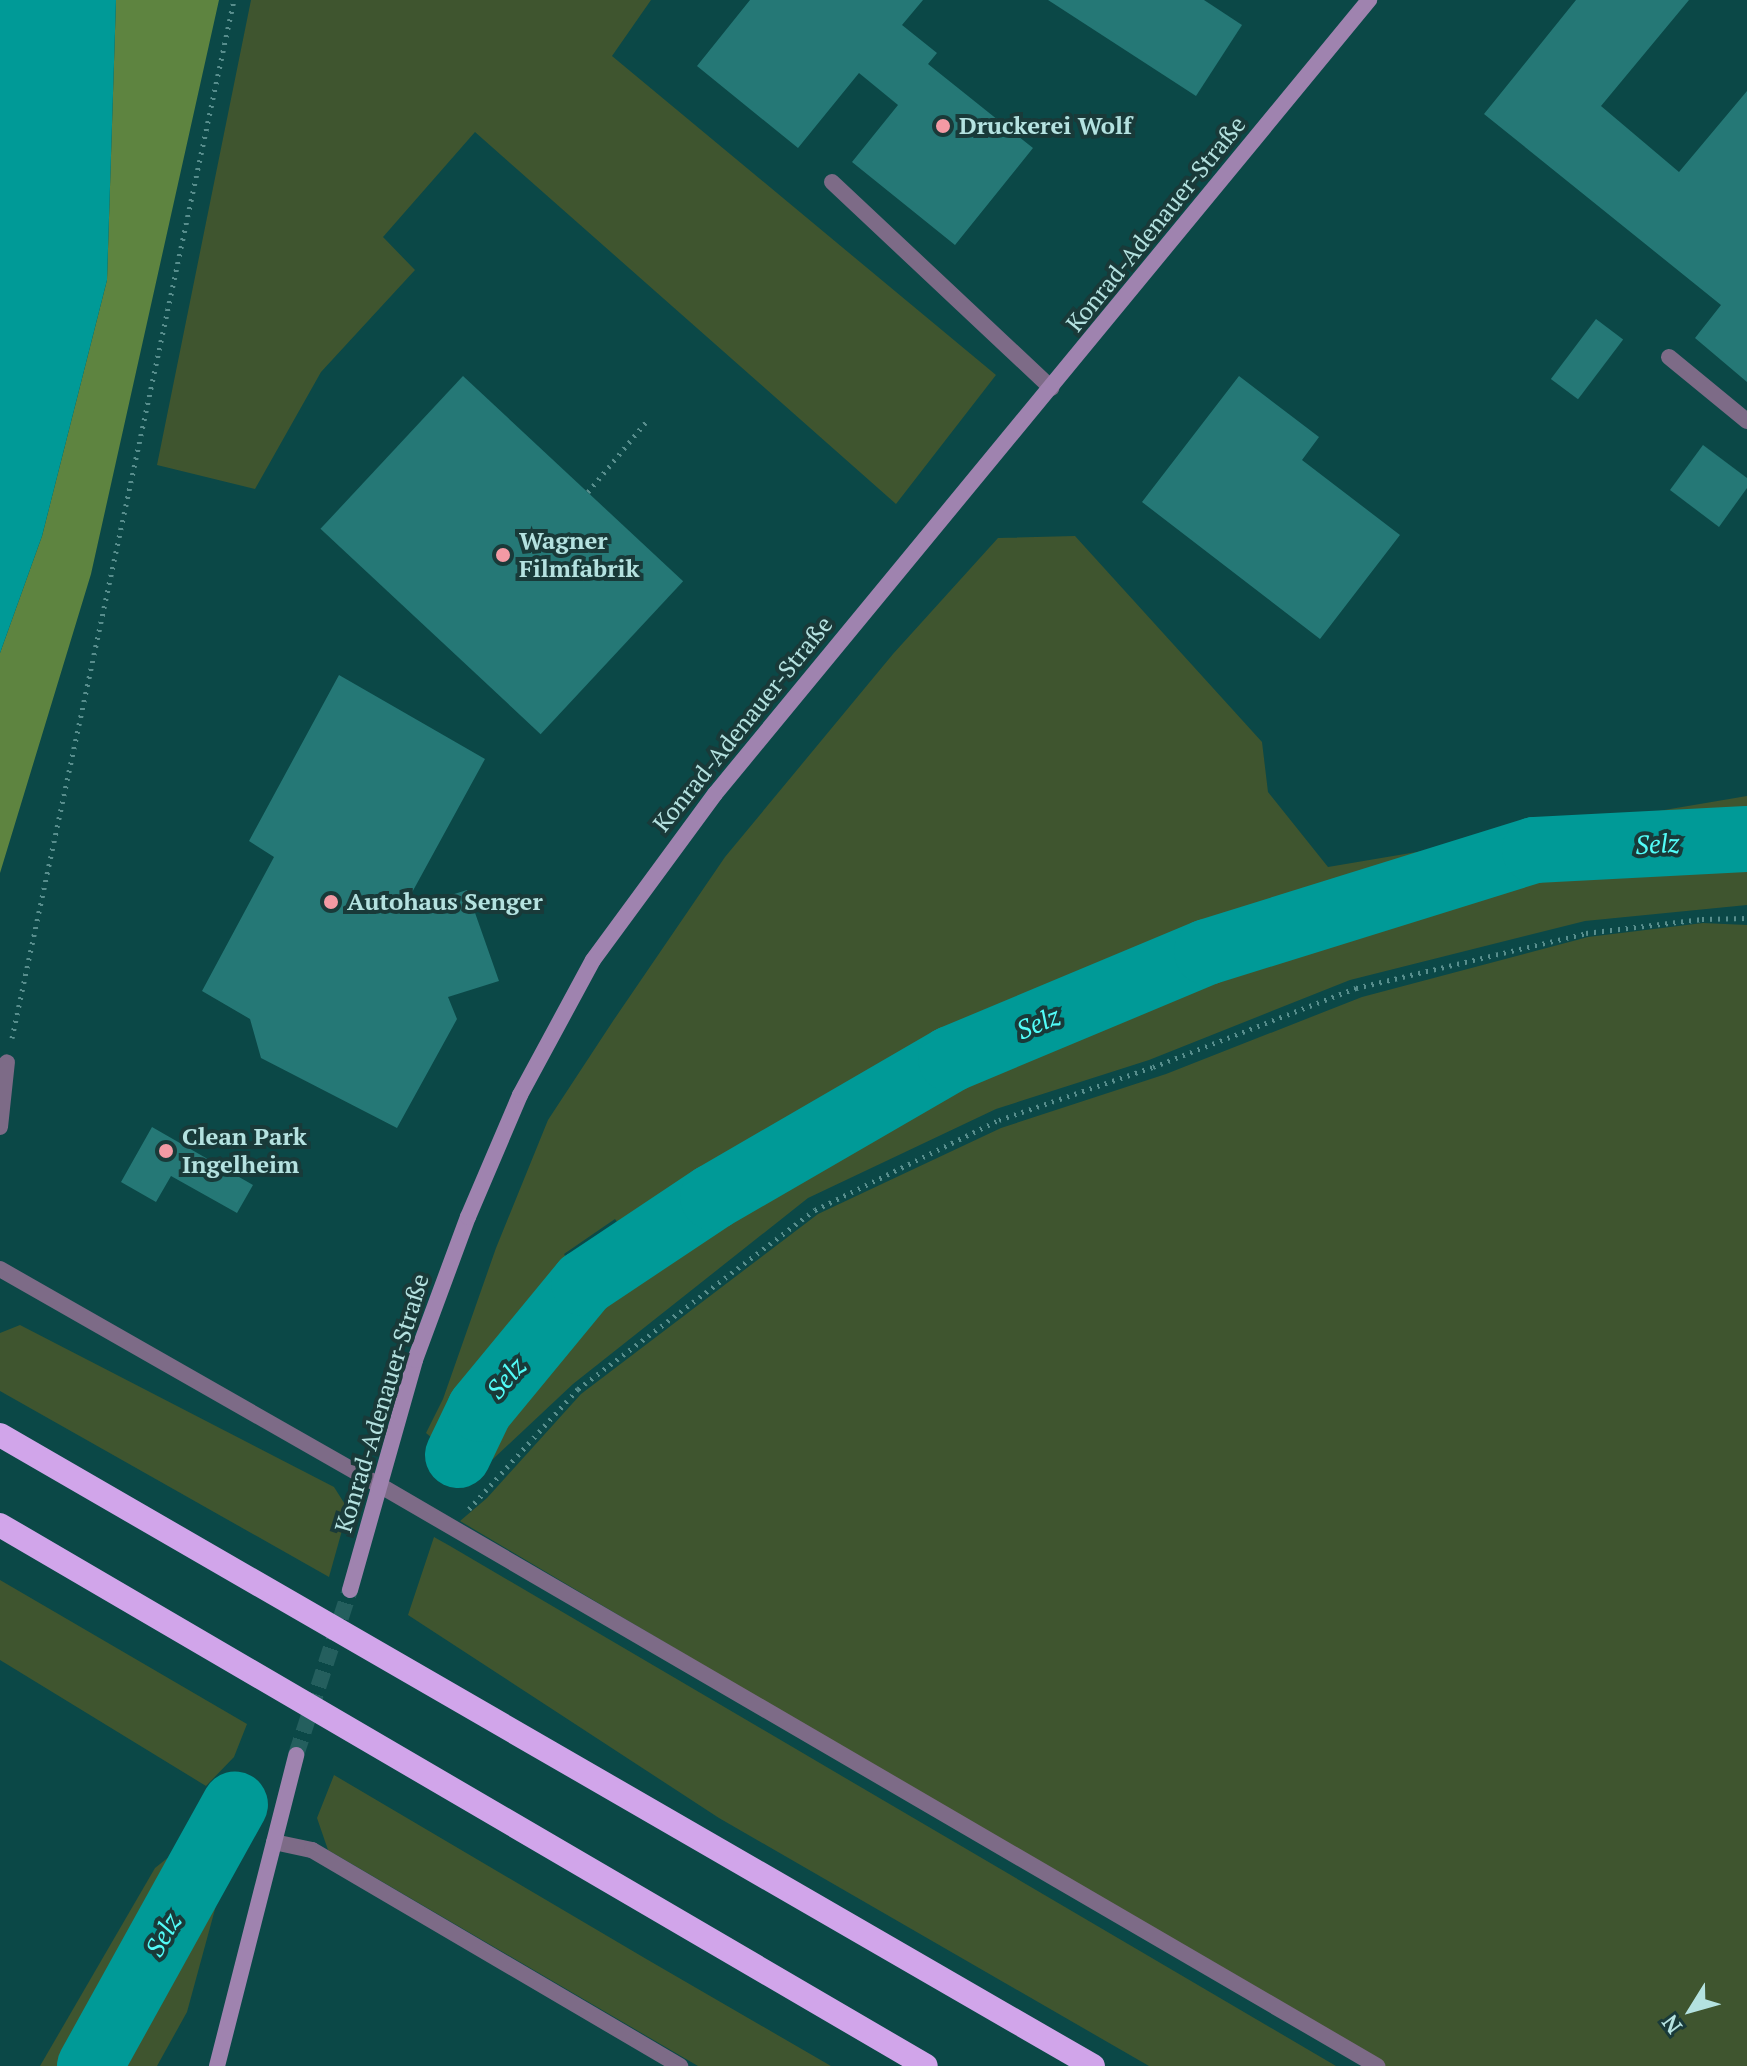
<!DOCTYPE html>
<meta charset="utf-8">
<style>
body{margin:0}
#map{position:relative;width:1747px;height:2066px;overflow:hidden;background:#0b4847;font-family:"PT Serif",serif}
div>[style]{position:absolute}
.green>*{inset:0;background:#3f552f}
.forest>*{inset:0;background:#5e8440}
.water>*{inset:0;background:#009a97}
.river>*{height:66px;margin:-33px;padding:0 33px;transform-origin:33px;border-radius:33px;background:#009a97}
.building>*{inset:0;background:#257876;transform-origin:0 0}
.secondary-tunnel>*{height:16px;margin-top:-8px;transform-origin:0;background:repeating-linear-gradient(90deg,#245f5e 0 16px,transparent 0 24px)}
.path>*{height:5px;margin-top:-2.5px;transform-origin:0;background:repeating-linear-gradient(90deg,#588e8d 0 2px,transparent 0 8px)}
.lane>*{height:16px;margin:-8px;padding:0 8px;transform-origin:8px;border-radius:8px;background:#7d6b87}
.street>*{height:16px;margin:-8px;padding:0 8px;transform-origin:8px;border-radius:8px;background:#7d6b87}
.secondary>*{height:16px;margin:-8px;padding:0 8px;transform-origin:8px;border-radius:8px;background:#9f83af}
.highway>*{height:24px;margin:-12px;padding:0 12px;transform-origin:12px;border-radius:12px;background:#d1a5ea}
.dots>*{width:22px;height:22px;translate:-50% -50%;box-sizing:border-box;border:4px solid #193a39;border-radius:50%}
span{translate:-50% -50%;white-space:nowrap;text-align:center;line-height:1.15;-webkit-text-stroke:8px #193a39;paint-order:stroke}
.poi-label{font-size:24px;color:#b4e2e0;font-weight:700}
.left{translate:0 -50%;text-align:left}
.street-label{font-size:24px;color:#b4e2e0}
.water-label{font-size:26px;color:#52fcf8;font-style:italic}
.north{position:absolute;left:1651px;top:1970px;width:80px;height:80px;-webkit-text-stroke:6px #193a39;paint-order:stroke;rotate:233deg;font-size:22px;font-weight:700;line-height:32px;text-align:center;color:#b4e2e0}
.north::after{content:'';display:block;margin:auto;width:28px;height:36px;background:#b4e2e0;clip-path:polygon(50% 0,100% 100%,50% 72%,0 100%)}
</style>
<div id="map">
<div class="green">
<div style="clip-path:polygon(251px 0,651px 0,612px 56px,996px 375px,896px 504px,475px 132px,383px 237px,415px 270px,321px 372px,255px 489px,157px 465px)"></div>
<div style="clip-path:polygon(evenodd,1075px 536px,1262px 742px,1268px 792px,1328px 867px,1747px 796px,1747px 905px,1585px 921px,1350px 980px,1149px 1060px,996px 1109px,808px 1198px,573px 1384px,493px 1459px,465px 1465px,426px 1433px,443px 1399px,496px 1248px,548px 1120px,613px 1021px,725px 857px,893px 654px,998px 538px,1075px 536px,615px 1219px,642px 1257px,590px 1301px,564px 1254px,615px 1219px)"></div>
<div style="clip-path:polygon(1703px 923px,1747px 925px,1747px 2066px,1379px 2066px,460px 1521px,487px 1498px,581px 1394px,818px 1214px,1001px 1128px,1166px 1074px,1362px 997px,1588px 937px)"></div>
<div style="clip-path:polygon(20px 1325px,334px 1487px,348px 1509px,329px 1577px,0 1391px,0 1333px)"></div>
<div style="clip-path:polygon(434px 1537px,450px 1546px,1336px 2066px,1149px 2066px,719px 1818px,408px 1615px)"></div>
<div style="clip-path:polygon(0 1580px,247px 1724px,234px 1757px,206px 1786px,0 1660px)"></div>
<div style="clip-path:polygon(334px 1775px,648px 1960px,831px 2066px,698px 2066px,328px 1850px,317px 1818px)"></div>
<div style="clip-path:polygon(235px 1804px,239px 1821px,187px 2012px,157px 2066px,40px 2066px,155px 1868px)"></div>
</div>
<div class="forest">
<div style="clip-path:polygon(116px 0,219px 0,91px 574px,0 873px,0 653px,42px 536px,107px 280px)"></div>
</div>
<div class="water">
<div style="clip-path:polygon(0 0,116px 0,107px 280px,42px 536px,0 653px)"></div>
</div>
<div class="river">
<div style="left:458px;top:1455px;width:51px;rotate:-64.4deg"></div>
<div style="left:480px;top:1409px;width:163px;rotate:-50.5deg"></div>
<div style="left:584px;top:1283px;width:155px;rotate:-33.7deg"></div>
<div style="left:713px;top:1197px;width:275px;rotate:-30.1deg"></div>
<div style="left:951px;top:1059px;width:277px;rotate:-22.7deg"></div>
<div style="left:1207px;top:952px;width:343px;rotate:-17.3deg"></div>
<div style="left:1535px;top:850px;width:212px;rotate:-3deg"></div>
<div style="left:90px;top:2066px;width:299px;rotate:-61deg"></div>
</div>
<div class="building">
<div style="clip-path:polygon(750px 0,923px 0,902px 25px,937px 53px,928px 64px,1033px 148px,955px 245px,852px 162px,898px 105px,859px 73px,798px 148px,697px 66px)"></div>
<div style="clip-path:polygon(1048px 0,1204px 0,1242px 25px,1196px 96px)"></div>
<div style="clip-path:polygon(1576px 0,1689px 0,1601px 106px,1679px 172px,1747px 91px,1747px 382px,1695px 338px,1721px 305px,1484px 114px)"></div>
<div style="left:1596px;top:319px;width:34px;height:75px;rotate:37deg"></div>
<div style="left:463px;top:376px;width:301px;height:209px;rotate:43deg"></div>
<div style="clip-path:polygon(1239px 376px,1319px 437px,1302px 460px,1400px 535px,1320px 639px,1142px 502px)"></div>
<div style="clip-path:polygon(1703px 445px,1747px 478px,1747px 488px,1719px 527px,1670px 490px)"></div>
<div style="clip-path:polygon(339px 675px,485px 759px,409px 898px,416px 906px,467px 890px,499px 981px,448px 997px,457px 1019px,397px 1128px,261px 1058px,250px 1019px,202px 991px,274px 857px,249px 841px)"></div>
<div style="clip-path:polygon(152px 1127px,253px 1185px,237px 1213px,171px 1176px,156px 1202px,121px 1182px)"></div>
</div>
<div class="secondary-tunnel">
<div style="left:296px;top:1755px;width:174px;rotate:-71.9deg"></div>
</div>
<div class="path">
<div style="left:588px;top:492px;width:91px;rotate:-50.4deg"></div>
<div style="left:12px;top:1038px;width:1061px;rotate:-77.93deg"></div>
<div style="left:469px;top:1509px;width:162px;rotate:-47.8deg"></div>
<div style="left:578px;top:1389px;width:297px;rotate:-37.1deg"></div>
<div style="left:815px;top:1210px;width:205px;rotate:-26.1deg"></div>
<div style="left:999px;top:1120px;width:163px;rotate:-19deg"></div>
<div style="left:1153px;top:1067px;width:218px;rotate:-21.3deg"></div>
<div style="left:1356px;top:988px;width:236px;rotate:-13.4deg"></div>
<div style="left:1586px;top:933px;width:117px;rotate:-6.9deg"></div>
<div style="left:1702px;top:919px;width:45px;rotate:-1.3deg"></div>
</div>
<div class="lane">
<div style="left:832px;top:182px;width:301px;rotate:43.2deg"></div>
<div style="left:1669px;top:357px;width:101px;rotate:39.4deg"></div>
<div style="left:381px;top:1486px;width:1153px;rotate:30.21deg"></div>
<div style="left:274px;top:1842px;width:39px;rotate:12deg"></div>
<div style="left:312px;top:1850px;width:427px;rotate:30.4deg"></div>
</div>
<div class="street">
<div style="left:0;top:1127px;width:65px;rotate:-83.9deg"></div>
<div style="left:0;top:1269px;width:438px;rotate:29.7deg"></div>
</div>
<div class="secondary">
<div style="left:350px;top:1590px;width:239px;rotate:-74.2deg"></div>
<div style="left:415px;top:1360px;width:153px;rotate:-69.7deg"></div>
<div style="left:468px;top:1217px;width:133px;rotate:-66.9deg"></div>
<div style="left:520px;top:1095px;width:153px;rotate:-61.6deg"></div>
<div style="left:593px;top:960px;width:206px;rotate:-53.7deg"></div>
<div style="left:715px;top:794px;width:1029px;rotate:-50.52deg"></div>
<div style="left:217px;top:2066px;width:321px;rotate:-75.7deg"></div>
</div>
<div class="highway">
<div style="left:0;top:1435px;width:1262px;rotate:30deg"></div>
<div style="left:0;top:1525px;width:1072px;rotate:30.29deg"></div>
</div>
<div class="dots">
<div style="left:943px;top:126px;background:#f49aa4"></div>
<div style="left:503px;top:555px;background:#f49aa4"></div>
<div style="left:331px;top:902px;background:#f49aa4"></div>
<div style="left:166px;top:1151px;background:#f49aa4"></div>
</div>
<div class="poi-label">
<span class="left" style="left:959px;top:126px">Druckerei Wolf</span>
<span class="left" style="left:519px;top:555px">Wagner<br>Filmfabrik</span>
<span class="left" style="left:347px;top:902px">Autohaus Senger</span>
<span class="left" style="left:182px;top:1151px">Clean Park<br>Ingelheim</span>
</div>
<div class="street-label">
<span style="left:1156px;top:224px;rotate:-51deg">Konrad-Adenauer-Straße</span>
<span style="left:743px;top:724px;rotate:-51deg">Konrad-Adenauer-Straße</span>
<span style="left:382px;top:1403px;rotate:-73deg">Konrad-Adenauer-Straße</span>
</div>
<div class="water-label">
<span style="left:1657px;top:844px;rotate:-3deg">Selz</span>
<span style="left:1038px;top:1023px;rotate:-23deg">Selz</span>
<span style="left:506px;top:1378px;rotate:-50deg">Selz</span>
<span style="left:163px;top:1935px;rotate:-61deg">Selz</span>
</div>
<div class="north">N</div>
</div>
